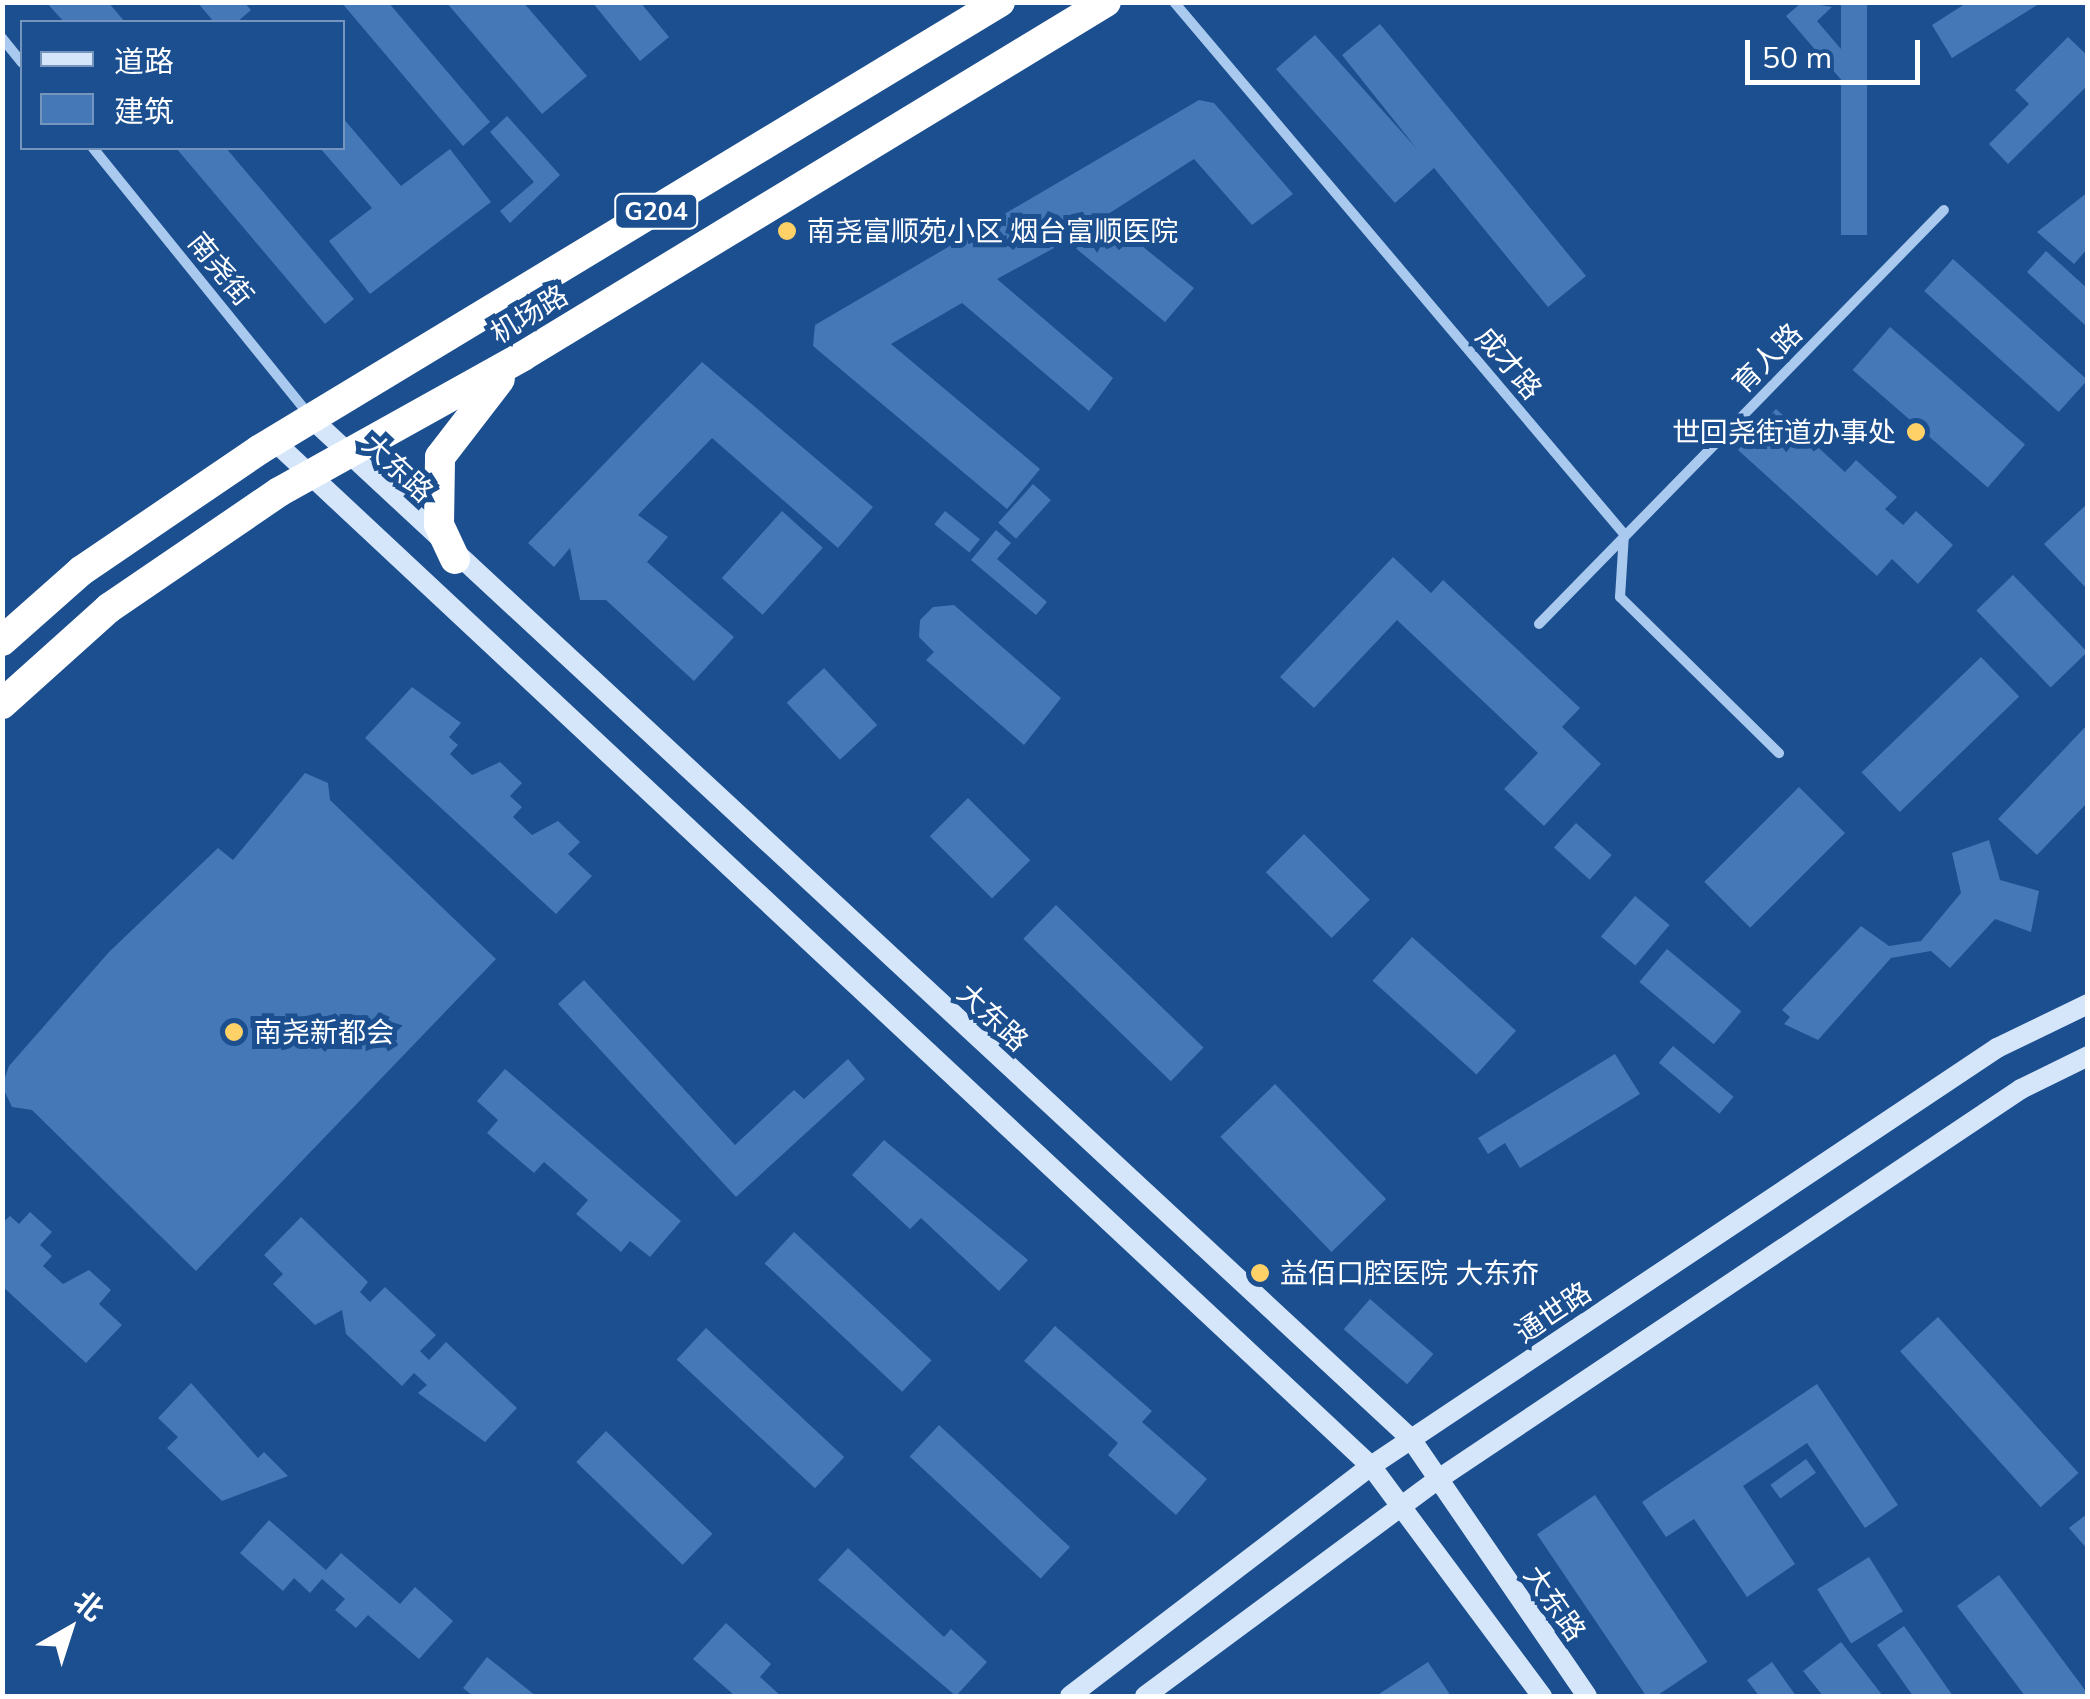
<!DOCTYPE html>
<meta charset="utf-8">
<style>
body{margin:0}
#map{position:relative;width:2090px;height:1699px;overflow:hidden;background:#1b4f8f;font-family:Mulish,"Noto Sans SC",sans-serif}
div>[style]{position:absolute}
.building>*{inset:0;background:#4478b7;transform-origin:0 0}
.street>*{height:10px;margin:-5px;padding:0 5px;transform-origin:5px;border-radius:5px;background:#a9c9ee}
.secondary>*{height:20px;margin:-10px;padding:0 10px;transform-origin:10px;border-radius:10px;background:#d6e6fa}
.highway>*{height:30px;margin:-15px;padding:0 15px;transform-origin:15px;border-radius:15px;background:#fff}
.dots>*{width:28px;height:28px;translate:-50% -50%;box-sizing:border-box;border:5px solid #1b4f8f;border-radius:50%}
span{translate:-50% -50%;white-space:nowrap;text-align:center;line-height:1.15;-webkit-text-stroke:10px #1b4f8f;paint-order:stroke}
.shield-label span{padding:2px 8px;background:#1b4f8f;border:2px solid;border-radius:8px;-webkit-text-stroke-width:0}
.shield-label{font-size:25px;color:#fff;font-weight:700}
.poi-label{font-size:28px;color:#fff}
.left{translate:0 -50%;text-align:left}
.right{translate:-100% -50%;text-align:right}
.street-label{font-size:28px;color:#fff}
.frame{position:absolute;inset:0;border:5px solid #fff;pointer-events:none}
.legend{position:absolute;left:20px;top:20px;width:325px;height:130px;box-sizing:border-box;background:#1b4f8f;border:2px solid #7695bc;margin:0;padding:12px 18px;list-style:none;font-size:30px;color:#fff}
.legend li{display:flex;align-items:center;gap:20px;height:50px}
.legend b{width:50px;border:2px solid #7695bc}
.north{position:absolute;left:20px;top:1579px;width:100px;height:100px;-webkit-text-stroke:8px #1b4f8f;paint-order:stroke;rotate:39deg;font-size:28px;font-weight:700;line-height:40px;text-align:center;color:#fff}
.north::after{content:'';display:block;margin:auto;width:35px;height:45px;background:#fff;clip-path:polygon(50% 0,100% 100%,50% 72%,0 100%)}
.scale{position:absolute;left:1745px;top:40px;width:175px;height:45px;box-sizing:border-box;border:5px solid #fff;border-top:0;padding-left:12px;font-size:30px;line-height:35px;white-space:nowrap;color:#fff;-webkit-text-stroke:8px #1b4f8f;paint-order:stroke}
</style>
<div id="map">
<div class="building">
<div style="clip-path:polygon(46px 2px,108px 2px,125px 22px,64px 22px)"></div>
<div style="clip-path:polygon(197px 2px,244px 2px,251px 10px,237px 22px,214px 22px)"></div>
<div style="clip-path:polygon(341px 2px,388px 2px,490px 122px,463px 146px)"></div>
<div style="clip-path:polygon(446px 2px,523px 2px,587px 76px,542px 114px)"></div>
<div style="clip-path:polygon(592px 2px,640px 2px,669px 37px,640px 61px)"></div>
<div style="clip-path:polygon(1802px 2px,1832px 7px,1817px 21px,1859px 70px,1844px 83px,1786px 16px)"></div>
<div style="left:1841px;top:2px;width:26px;height:233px"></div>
<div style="clip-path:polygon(1968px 2px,2042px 2px,1952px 58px,1932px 25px)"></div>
<div style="clip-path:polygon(1380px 24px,1586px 276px,1548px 307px,1434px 168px,1395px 203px,1276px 69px,1315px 35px,1417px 149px,1342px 55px)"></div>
<div style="clip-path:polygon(2068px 37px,2088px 56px,2088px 85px,2008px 164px,1989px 144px,2029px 104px,2015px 90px)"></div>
<div style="clip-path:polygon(1199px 100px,1214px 103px,1293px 194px,1252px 225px,1194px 159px,1105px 216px,1194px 288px,1165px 322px,1067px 241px,997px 279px,1113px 378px,1089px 411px,962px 303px,891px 344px,1040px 469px,1007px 509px,813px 346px,815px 325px)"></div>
<div style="clip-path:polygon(507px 116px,560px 175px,510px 223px,500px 211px,534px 182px,490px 132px)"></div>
<div style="clip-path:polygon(342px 117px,401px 186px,450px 149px,491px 202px,370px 294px,329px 241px,372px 208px,320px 148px,342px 148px)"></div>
<div style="clip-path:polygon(176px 148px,226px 148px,354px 299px,325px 324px)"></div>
<div style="clip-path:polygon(2088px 192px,2088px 248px,2074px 264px,2037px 232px)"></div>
<div style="clip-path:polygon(2046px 251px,2088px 289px,2085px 325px,2027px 272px)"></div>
<div style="left:1953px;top:259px;width:181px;height:43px;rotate:42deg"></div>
<div style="left:1890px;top:327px;width:179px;height:57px;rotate:41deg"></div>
<div style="clip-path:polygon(702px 362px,873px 507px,838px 548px,712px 438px,638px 515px,668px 537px,647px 562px,734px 637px,694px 681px,606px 600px,580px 600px,570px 548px,554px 567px,528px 543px)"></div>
<div style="clip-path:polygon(1776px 409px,1845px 472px,1856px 460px,1897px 497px,1885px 509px,1903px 525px,1916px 511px,1953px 545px,1918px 584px,1892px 559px,1877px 576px,1738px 450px)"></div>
<div style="left:1033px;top:484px;width:24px;height:52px;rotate:42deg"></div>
<div style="clip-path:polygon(2088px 503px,2088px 590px,2044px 544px)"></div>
<div style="left:782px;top:511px;width:55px;height:90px;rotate:42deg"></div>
<div style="left:945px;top:511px;width:45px;height:17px;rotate:39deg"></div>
<div style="clip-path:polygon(996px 530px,1011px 543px,997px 559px,1047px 602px,1036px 615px,971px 560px)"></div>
<div style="clip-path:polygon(1393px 557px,1431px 593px,1443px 580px,1580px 708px,1562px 727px,1601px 764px,1544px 826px,1504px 789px,1538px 753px,1397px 620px,1314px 708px,1280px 677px)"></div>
<div style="left:2013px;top:575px;width:107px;height:51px;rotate:46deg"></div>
<div style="clip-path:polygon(954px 605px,1061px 698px,1024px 745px,926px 660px,934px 652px,919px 637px,920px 620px,933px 607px)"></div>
<div style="left:1981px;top:657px;width:55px;height:166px;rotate:46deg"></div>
<div style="left:824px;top:668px;width:78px;height:51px;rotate:47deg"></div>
<div style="clip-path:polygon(412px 687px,461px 723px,449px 737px,458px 745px,450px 754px,472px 775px,500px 762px,522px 783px,510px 796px,522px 807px,513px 817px,532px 835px,558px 821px,580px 842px,568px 854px,592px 876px,556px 914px,365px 738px)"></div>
<div style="clip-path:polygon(2088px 724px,2088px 802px,2037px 855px,1998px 819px)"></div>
<div style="clip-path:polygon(305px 773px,328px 783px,330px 800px,496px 959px,196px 1271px,32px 1110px,12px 1107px,2px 1086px,9px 1066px,109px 952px,218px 848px,233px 860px)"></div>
<div style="left:1799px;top:787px;width:65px;height:134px;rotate:45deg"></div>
<div style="left:968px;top:798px;width:88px;height:54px;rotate:45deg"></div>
<div style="left:1576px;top:823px;width:48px;height:33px;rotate:42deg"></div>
<div style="left:1304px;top:834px;width:93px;height:54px;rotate:45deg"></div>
<div style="clip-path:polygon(1989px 840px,2000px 880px,2039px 891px,2031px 932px,1995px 919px,1950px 968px,1931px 951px,1891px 958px,1818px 1040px,1784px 1024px,1790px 1017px,1782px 1010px,1861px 926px,1889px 946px,1921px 941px,1961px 893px,1952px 853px)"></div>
<div style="left:1635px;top:896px;width:45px;height:53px;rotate:40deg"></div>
<div style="left:1056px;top:905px;width:205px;height:47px;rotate:44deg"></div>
<div style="left:1412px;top:937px;width:140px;height:59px;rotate:42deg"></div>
<div style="left:1667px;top:949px;width:97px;height:43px;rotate:40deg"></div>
<div style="clip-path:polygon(584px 980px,735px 1145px,794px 1090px,804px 1099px,848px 1059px,865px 1079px,736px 1197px,558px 1004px)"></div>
<div style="left:1673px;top:1046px;width:79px;height:22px;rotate:40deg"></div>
<div style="clip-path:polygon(1615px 1054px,1640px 1094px,1520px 1168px,1505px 1143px,1488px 1154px,1478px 1138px)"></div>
<div style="clip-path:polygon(505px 1069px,681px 1221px,650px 1257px,630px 1241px,621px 1252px,576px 1214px,588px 1200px,544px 1162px,534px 1173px,487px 1133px,498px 1120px,477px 1101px)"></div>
<div style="left:1275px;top:1084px;width:160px;height:76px;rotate:46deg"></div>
<div style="clip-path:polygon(884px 1140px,1028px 1260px,999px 1291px,921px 1218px,910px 1229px,852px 1175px)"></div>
<div style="clip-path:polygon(30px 1212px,52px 1232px,40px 1245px,52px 1256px,43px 1266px,63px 1284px,89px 1270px,111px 1290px,99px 1304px,122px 1325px,86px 1363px,2px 1286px,2px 1223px,10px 1216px,19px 1224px)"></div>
<div style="clip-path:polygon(301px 1217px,368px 1282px,360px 1292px,370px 1302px,385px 1287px,436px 1335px,420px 1351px,429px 1360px,446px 1342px,517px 1408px,485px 1442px,418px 1393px,427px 1385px,414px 1373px,402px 1386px,346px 1334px,342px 1310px,315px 1325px,273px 1284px,283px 1274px,264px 1255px)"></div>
<div style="left:794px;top:1232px;width:188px;height:43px;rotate:43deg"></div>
<div style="left:1370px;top:1299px;width:84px;height:40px;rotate:41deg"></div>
<div style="left:1938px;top:1317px;width:210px;height:51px;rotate:48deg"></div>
<div style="clip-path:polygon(1055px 1326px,1152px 1411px,1142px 1422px,1207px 1479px,1176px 1515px,1108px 1455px,1118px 1443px,1024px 1361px)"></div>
<div style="left:706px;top:1328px;width:189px;height:43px;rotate:43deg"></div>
<div style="clip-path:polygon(191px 1383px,258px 1458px,264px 1452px,288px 1476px,222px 1501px,167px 1448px,178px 1437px,158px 1418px)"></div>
<div style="clip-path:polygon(1817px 1384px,1898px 1505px,1865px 1528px,1807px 1443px,1743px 1486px,1795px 1564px,1747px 1597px,1694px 1519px,1666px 1537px,1642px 1502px)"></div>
<div style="left:939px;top:1425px;width:179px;height:43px;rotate:43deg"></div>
<div style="left:606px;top:1431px;width:148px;height:43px;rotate:44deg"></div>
<div style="left:1806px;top:1459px;width:17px;height:44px;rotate:54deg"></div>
<div style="left:1595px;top:1495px;width:201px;height:70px;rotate:56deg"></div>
<div style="clip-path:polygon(2088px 1513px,2088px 1550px,2069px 1528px)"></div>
<div style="clip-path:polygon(269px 1520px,326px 1570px,341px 1553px,400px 1604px,415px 1587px,453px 1621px,419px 1659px,368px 1615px,356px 1628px,335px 1610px,345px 1599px,322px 1579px,310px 1593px,294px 1578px,283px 1591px,240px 1553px)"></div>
<div style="clip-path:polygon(848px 1548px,944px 1637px,951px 1629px,987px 1662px,956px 1696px,818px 1580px)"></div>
<div style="left:1869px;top:1557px;width:64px;height:61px;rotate:58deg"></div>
<div style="clip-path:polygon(1999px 1575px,2088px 1694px,2088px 1696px,2025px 1696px,1957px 1606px)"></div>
<div style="clip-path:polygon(726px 1623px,771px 1664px,760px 1677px,781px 1696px,735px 1696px,693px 1659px)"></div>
<div style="clip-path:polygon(1904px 1626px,1953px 1696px,1913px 1696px,1877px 1645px)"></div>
<div style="clip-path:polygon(1841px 1642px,1883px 1696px,1823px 1696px,1803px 1671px)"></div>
<div style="clip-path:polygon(487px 1657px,536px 1696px,473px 1696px,463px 1688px)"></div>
<div style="clip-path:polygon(1428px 1662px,1451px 1696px,1381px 1696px,1379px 1694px)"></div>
<div style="clip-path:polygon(1772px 1662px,1796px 1696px,1759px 1696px,1747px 1680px)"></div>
</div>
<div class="street">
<div style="left:1174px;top:2px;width:697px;rotate:49.77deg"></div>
<div style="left:1624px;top:534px;width:63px;rotate:93.6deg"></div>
<div style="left:1620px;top:597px;width:223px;rotate:44.5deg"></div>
<div style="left:2px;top:38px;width:32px;rotate:51deg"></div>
<div style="left:93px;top:148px;width:343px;rotate:51deg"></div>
<div style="left:1539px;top:624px;width:579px;rotate:-45.63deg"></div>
</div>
<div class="secondary">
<div style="left:313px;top:420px;width:1498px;rotate:42.86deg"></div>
<div style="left:1411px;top:1439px;width:311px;rotate:55.6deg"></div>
<div style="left:274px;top:441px;width:1501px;rotate:43.06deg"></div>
<div style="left:1371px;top:1466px;width:287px;rotate:53.4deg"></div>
<div style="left:1070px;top:1696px;width:379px;rotate:-37.4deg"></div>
<div style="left:1371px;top:1466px;width:753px;rotate:-33.73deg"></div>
<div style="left:1997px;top:1048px;width:101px;rotate:-25.8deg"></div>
<div style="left:1145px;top:1696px;width:363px;rotate:-36.5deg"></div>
<div style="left:1437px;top:1480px;width:703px;rotate:-33.8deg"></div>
<div style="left:2021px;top:1089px;width:75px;rotate:-26.2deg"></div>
</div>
<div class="highway">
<div style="left:455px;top:559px;width:38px;rotate:-115deg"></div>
<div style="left:439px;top:524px;width:67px;rotate:-89.1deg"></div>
<div style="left:440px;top:457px;width:98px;rotate:-52.4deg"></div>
<div style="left:2px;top:641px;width:106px;rotate:-41.5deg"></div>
<div style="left:81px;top:571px;width:215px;rotate:-34.2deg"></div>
<div style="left:259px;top:450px;width:866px;rotate:-31.16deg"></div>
<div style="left:2px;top:704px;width:144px;rotate:-41.9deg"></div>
<div style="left:109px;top:608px;width:206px;rotate:-34.3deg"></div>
<div style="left:279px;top:492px;width:279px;rotate:-29.1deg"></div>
<div style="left:523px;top:356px;width:682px;rotate:-31.27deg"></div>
</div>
<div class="dots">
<div style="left:787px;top:231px;background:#ffd166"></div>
<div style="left:1916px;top:432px;background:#ffd166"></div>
<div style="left:234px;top:1032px;background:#ffd166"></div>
<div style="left:1260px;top:1273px;background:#ffd166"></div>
</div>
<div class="shield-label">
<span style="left:656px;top:211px">G204</span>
</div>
<div class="poi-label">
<span class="left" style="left:807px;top:231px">南尧富顺苑小区 烟台富顺医院</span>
<span class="right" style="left:1896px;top:432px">世回尧街道办事处</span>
<span class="left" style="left:254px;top:1032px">南尧新都会</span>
<span class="left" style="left:1280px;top:1273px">益佰口腔医院 大东夼</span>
</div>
<div class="street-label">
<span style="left:221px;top:269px;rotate:51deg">南尧街</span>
<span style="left:529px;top:314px;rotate:-31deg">机场路</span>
<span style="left:1767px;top:358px;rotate:-45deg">育人路</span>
<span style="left:1509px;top:363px;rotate:50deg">成才路</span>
<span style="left:398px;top:468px;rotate:43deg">大东路</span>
<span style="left:993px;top:1017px;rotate:43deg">大东路</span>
<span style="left:1553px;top:1312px;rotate:-34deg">通世路</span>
<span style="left:1555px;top:1603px;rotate:55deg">大东路</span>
</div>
<div class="frame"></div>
<ul class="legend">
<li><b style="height:12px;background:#d6e6fa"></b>道路</li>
<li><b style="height:28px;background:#4478b7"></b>建筑</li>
</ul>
<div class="north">北</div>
<div class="scale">50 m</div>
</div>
